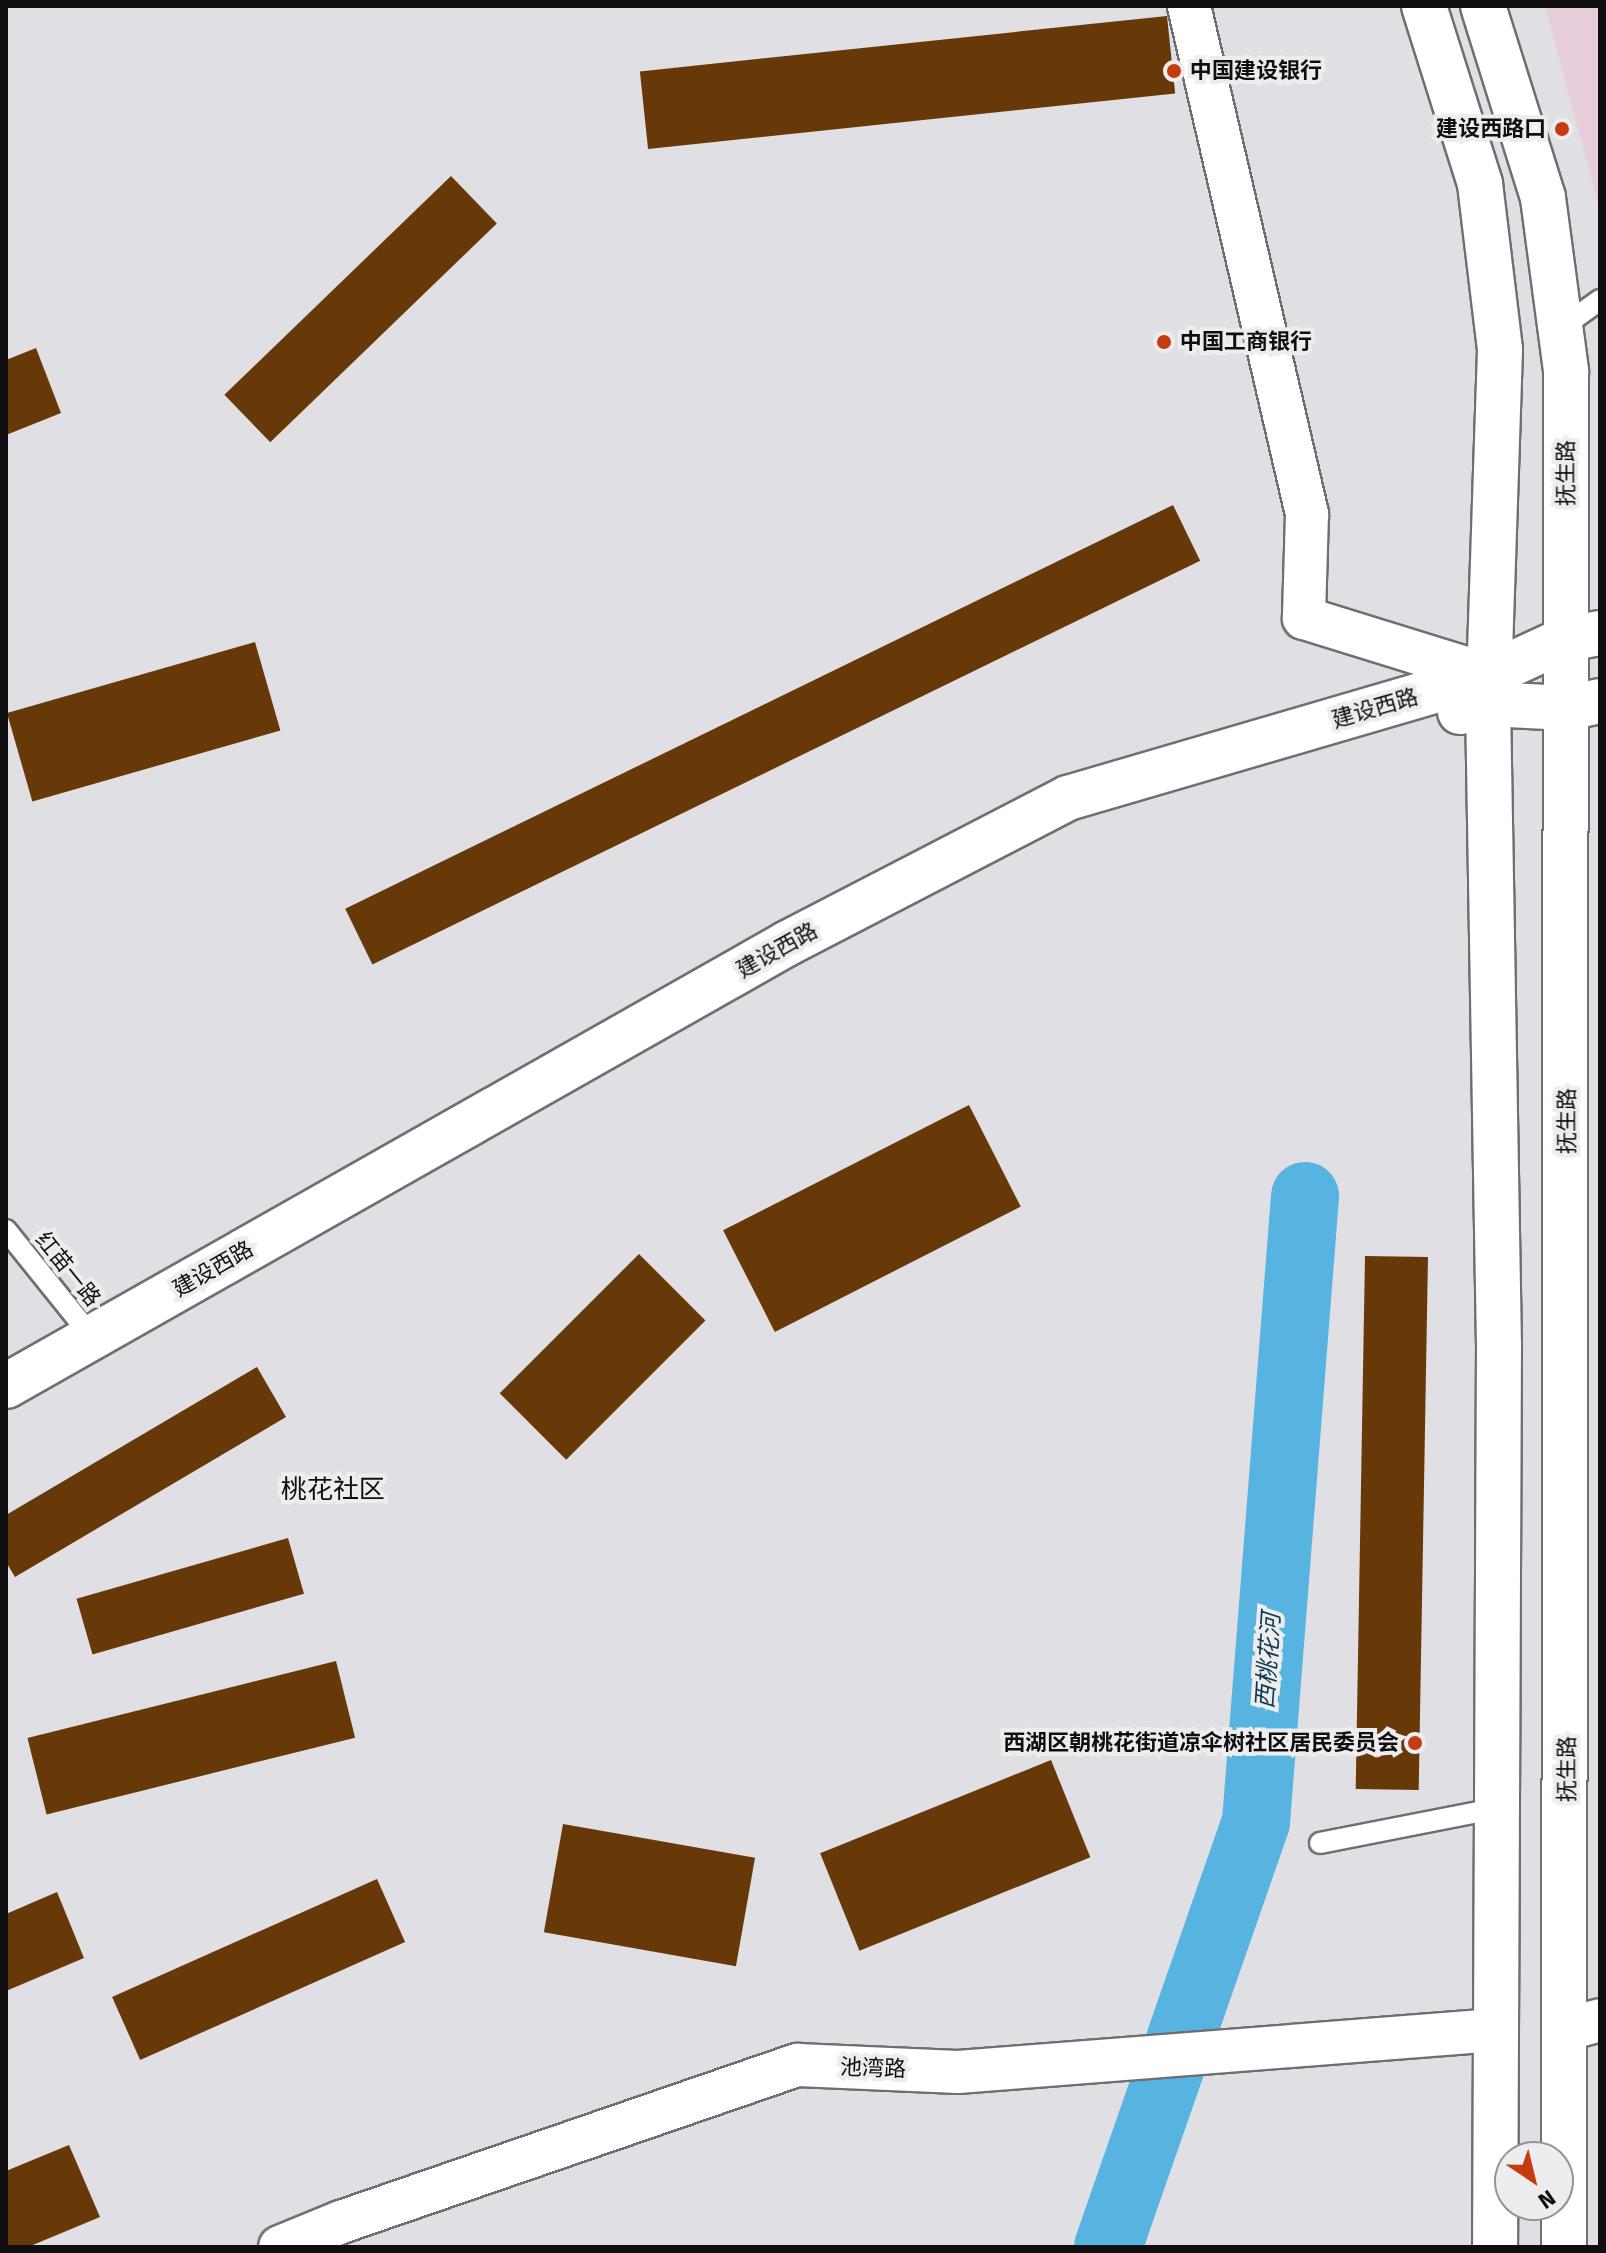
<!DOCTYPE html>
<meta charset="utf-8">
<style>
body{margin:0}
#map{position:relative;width:1606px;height:2253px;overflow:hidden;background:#e0dfe3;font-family:"Fira Sans","Noto Sans SC",sans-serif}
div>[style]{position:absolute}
.medical>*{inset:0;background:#e6cfda}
.river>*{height:68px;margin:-34px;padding:0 34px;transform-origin:34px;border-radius:34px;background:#57b4e1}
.building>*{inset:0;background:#683908;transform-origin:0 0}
.roads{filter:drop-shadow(2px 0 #6f6f72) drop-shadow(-2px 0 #6f6f72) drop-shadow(0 2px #6f6f72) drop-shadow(0 -2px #6f6f72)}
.lane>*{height:20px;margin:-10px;padding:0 10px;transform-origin:10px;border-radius:10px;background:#fff}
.street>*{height:42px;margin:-21px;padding:0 21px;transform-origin:21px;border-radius:21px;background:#fff}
.secondary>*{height:44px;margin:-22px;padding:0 22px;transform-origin:22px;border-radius:22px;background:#fff}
.dots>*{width:22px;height:22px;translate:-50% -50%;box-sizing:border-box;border:4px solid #ededf0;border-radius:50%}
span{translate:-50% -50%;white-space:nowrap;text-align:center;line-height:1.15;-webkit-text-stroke:8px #ededf0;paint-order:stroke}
.poi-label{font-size:22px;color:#0f0f11;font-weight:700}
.left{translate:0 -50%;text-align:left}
.right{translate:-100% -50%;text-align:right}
.street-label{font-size:22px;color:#0f0f11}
.water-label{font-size:24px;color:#10394c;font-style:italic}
.quarter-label{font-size:26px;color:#0f0f11}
.frame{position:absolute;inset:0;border:8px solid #0f0f11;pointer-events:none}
.north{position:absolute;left:1494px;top:2141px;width:80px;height:80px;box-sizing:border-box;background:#ededf0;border:2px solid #949497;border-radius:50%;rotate:145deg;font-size:22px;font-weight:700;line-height:32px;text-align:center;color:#0f0f11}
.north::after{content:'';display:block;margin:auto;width:28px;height:36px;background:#c43c10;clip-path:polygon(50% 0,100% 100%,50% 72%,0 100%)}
</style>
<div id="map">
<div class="medical">
<div style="clip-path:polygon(1545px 6px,1600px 6px,1600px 211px)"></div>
</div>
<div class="river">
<div style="left:1108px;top:2247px;width:450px;rotate:-70.8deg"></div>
<div style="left:1256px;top:1822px;width:628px;rotate:-85.52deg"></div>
</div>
<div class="building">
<div style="left:1167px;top:16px;width:78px;height:530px;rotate:84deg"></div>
<div style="left:451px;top:176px;width:66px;height:315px;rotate:46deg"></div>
<div style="clip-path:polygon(36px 348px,61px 413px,6px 435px,6px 360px)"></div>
<div style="left:1173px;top:505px;width:62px;height:921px;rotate:64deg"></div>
<div style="left:255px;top:642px;width:92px;height:258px;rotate:74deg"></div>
<div style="left:969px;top:1105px;width:114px;height:276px;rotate:63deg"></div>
<div style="left:639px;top:1254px;width:94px;height:197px;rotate:45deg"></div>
<div style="left:1365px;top:1256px;width:63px;height:533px;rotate:1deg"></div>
<div style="clip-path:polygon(257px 1367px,286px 1417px,15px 1577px,6px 1562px,6px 1515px)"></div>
<div style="left:288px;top:1538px;width:58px;height:220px;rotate:74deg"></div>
<div style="left:336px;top:1661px;width:79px;height:318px;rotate:76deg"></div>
<div style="left:1051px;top:1760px;width:105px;height:249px;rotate:68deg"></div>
<div style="left:563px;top:1824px;width:195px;height:110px;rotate:10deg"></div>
<div style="left:377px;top:1879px;width:69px;height:290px;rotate:66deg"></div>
<div style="clip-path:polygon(57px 1892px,84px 1958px,6px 1991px,6px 1914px)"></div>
<div style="clip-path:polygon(69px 2145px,100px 2217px,28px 2247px,6px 2247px,6px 2171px)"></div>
</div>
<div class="roads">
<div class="lane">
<div style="left:1561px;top:328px;width:48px;rotate:-35.7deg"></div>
<div style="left:6px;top:1230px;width:137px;rotate:51.2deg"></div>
<div style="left:1320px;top:1843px;width:181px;rotate:-11.1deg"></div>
</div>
<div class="street">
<div style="left:1189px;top:6px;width:522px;rotate:76.92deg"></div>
<div style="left:1307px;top:514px;width:104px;rotate:91.7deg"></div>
<div style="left:1304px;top:618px;width:193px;rotate:17.2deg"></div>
<div style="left:1567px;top:2029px;width:34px;rotate:-15deg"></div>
<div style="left:280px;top:2247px;width:66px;rotate:-22.3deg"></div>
<div style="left:341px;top:2222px;width:483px;rotate:-19deg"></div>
<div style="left:798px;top:2065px;width:160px;rotate:2.5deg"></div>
<div style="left:958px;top:2072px;width:539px;rotate:-4.47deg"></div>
</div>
<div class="secondary">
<div style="left:1424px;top:6px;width:187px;rotate:72.5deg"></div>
<div style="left:1480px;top:184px;width:167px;rotate:83.1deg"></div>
<div style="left:1500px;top:350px;width:354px;rotate:91.9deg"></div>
<div style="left:1488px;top:704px;width:640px;rotate:89.02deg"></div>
<div style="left:1499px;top:1344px;width:903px;rotate:90.25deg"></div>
<div style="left:1483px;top:6px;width:201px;rotate:72.6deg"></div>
<div style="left:1543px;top:198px;width:175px;rotate:82.4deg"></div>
<div style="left:1566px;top:371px;width:1876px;rotate:90.06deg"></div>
<div style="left:1460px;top:712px;width:29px;rotate:-16deg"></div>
<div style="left:1488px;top:704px;width:79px;rotate:2.9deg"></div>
<div style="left:1567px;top:708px;width:34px;rotate:-12deg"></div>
<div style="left:6px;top:1386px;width:899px;rotate:-29.53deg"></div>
<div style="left:788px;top:943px;width:315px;rotate:-27.4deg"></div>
<div style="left:1068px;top:798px;width:438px;rotate:-16.3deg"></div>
<div style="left:1488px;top:675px;width:86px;rotate:-24.8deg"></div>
<div style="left:1566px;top:639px;width:35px;rotate:-10deg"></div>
</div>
</div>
<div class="dots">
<div style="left:1174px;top:71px;background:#c43c10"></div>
<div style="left:1562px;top:129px;background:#c43c10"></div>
<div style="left:1164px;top:342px;background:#c43c10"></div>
<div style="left:1415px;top:1743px;background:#c43c10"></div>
</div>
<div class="poi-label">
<span class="left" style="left:1190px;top:71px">中国建设银行</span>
<span class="right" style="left:1546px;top:129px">建设西路口</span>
<span class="left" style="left:1180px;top:342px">中国工商银行</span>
<span class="right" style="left:1399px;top:1743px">西湖区朝桃花街道凉伞树社区居民委员会</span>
</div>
<div class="street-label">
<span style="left:1566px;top:473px;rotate:-90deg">抚生路</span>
<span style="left:1375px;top:708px;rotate:-16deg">建设西路</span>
<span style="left:777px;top:950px;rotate:-29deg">建设西路</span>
<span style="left:1567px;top:1121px;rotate:-90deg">抚生路</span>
<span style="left:68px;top:1269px;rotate:51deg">红苗一路</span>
<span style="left:213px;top:1269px;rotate:-30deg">建设西路</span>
<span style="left:1567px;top:1769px;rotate:-90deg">抚生路</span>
<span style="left:873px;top:2068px;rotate:2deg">池湾路</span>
</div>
<div class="water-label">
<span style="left:1269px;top:1661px;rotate:-86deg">西桃花河</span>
</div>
<div class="quarter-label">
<span style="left:333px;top:1490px">桃花社区</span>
</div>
<div class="frame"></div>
<div class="north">N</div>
</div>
